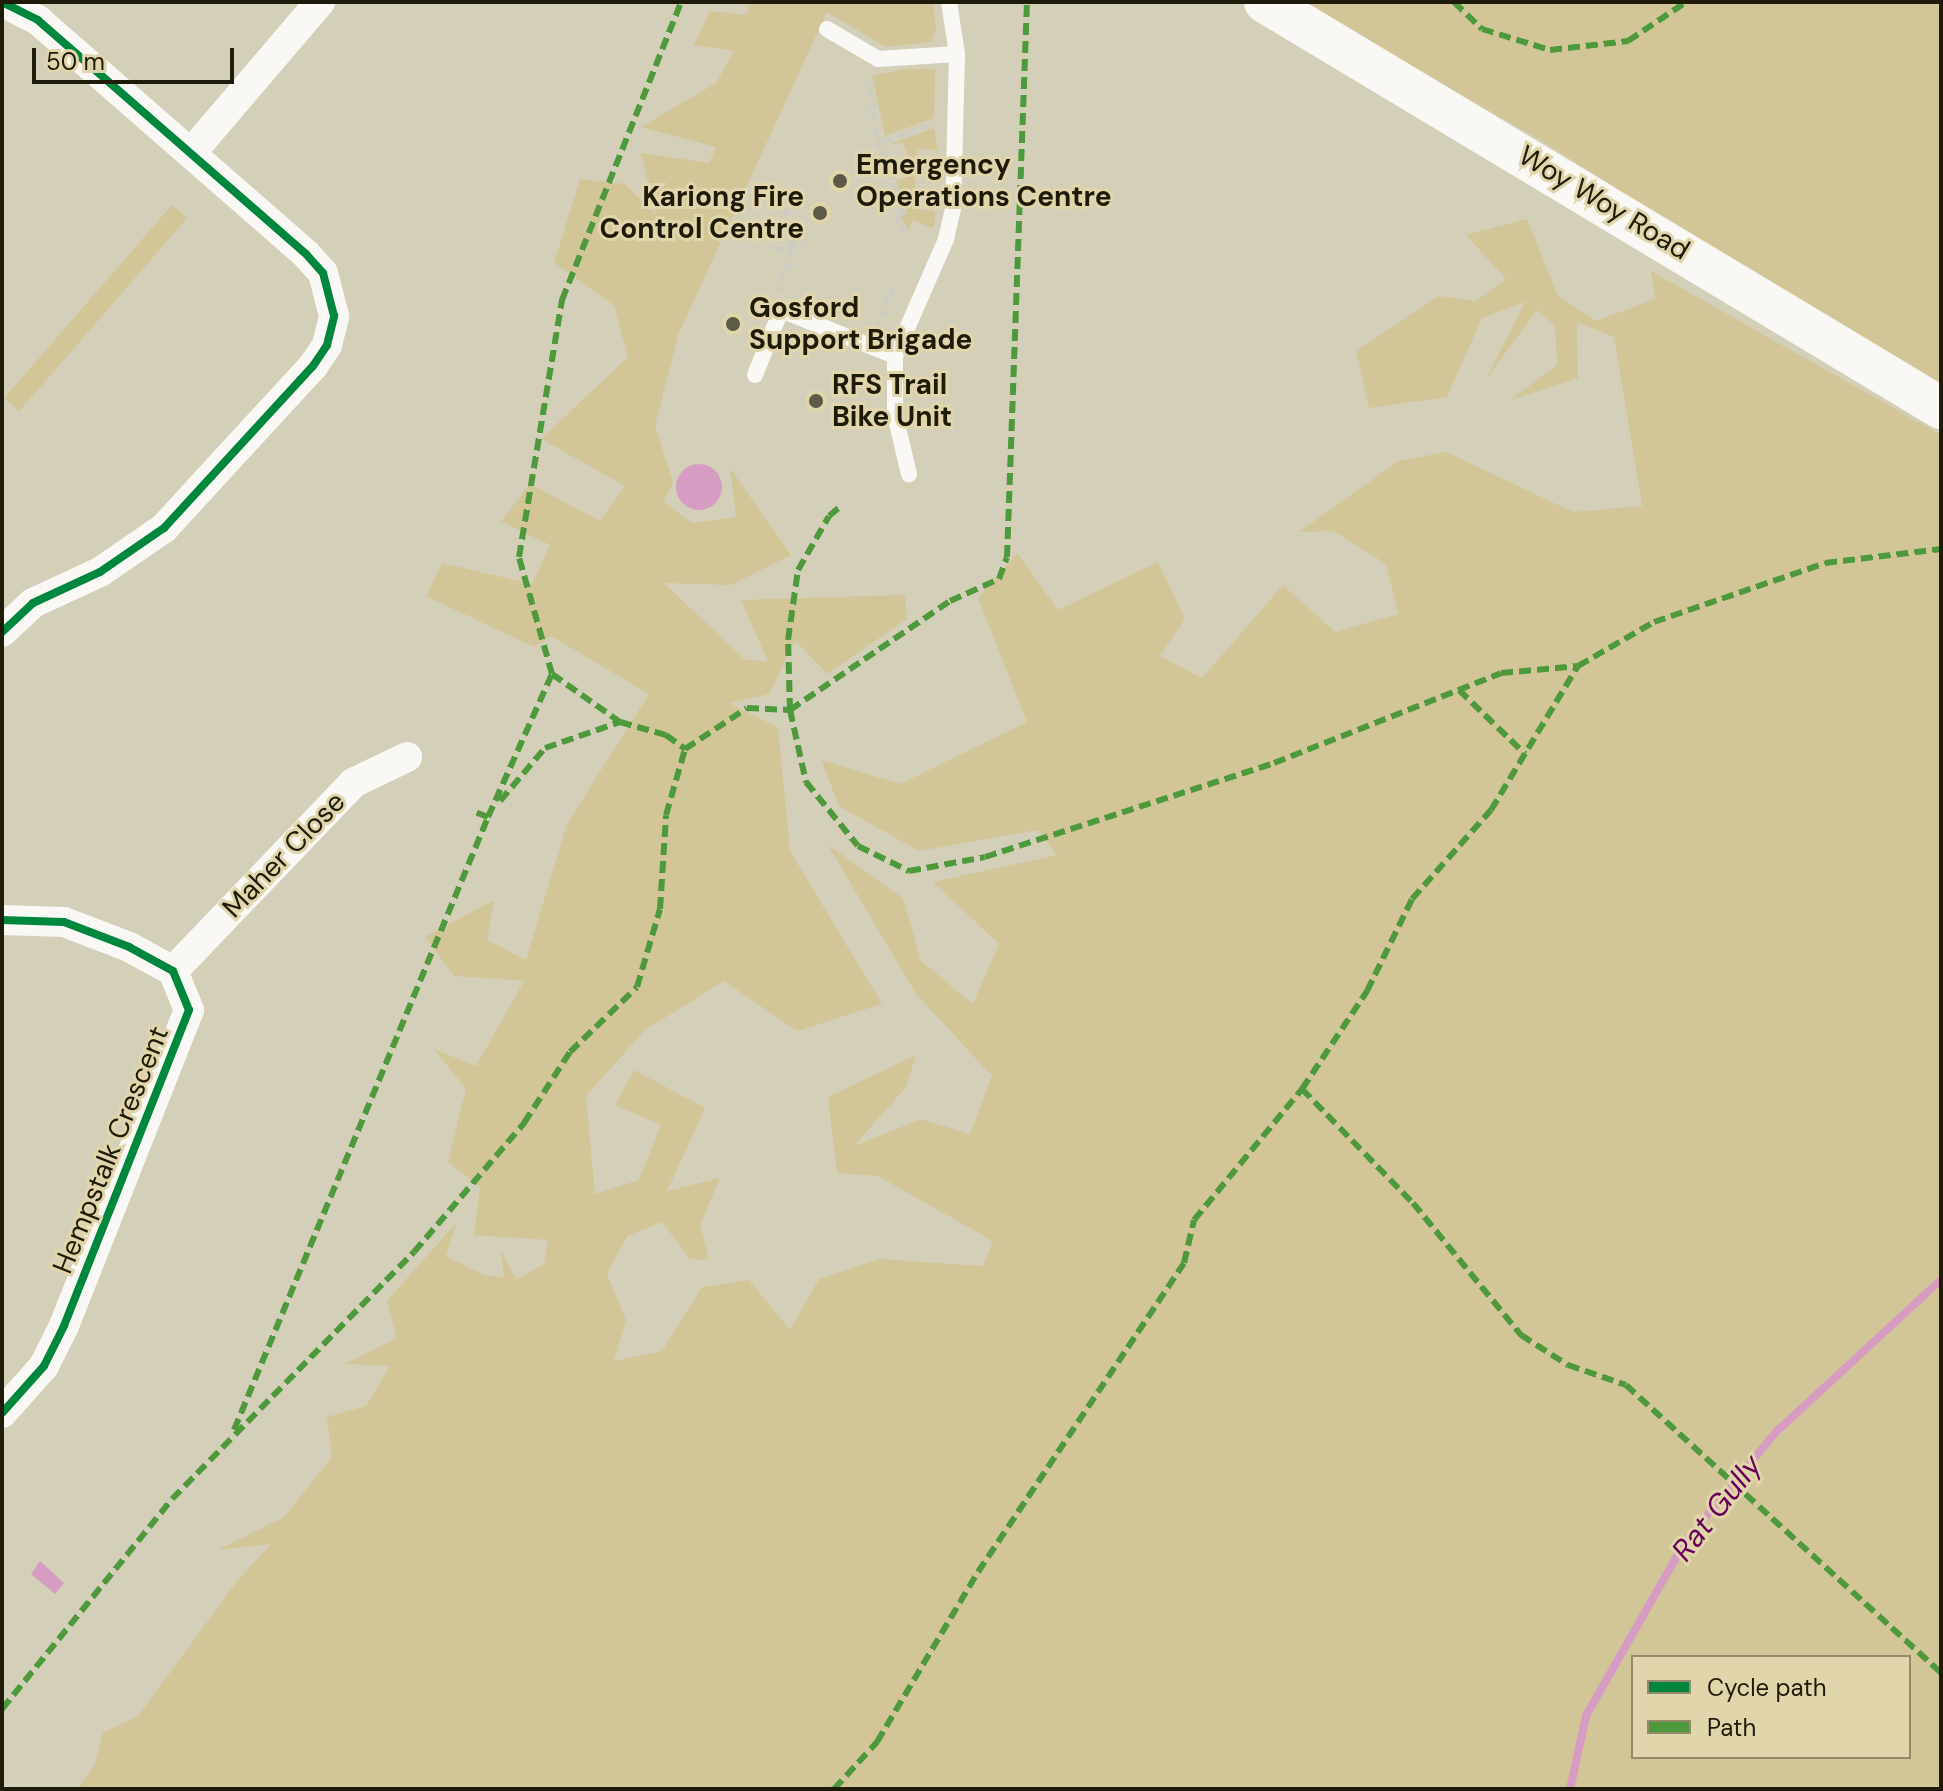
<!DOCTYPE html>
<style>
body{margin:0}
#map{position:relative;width:1943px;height:1791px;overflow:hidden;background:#d4cfb8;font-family:"DM Sans",sans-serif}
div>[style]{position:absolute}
.green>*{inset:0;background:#d2c698;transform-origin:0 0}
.water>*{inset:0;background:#d69cc1}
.round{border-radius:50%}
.stream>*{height:8px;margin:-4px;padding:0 4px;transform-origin:4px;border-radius:4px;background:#d69cc1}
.path>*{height:5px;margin-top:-2.5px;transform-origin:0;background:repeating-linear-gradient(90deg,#cccbc4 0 6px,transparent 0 12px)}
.service>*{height:16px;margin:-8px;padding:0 8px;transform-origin:8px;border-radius:8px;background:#f9f8f4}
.minor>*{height:30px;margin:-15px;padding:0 15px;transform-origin:15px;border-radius:15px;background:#f9f8f4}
.secondary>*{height:42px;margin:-21px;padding:0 21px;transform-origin:21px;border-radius:21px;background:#f9f8f4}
.quiet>*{height:6px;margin-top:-3px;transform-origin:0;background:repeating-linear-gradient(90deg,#4d993b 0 12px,transparent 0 18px)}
.cycleway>*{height:8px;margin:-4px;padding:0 4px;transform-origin:4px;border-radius:4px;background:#00873e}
.dots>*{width:22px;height:22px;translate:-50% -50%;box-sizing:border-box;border:4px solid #e1d6ab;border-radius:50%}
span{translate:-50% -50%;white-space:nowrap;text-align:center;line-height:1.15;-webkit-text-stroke:6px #e1d6ab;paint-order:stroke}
.poi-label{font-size:28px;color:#1f1b0b;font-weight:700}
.left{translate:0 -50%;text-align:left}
.right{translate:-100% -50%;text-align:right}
.street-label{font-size:28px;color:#1f1b0b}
.water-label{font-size:30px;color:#69015a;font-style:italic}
.frame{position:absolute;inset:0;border:4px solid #1f1b0b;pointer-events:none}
.legend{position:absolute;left:1631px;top:1655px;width:280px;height:104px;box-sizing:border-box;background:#e1d6ab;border:2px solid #938b6b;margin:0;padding:10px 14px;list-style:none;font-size:24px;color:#1f1b0b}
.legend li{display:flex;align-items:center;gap:16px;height:40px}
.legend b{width:40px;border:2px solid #938b6b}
.scale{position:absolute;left:32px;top:48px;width:202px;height:36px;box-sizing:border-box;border:4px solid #1f1b0b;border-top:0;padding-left:10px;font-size:24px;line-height:28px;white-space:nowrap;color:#1f1b0b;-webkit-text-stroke:6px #e1d6ab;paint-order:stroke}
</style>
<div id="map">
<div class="green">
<div style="clip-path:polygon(evenodd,749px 2px,933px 3px,936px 30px,931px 42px,886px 47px,827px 12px,678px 335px,655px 426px,673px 482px,664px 502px,692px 523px,736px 517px,730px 468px,791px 555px,731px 585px,664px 583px,744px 659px,768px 662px,741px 600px,905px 595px,907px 619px,827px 674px,795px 640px,769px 694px,729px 703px,778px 727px,790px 851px,882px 1004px,797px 1031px,724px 981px,645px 1030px,586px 1096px,595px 1194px,639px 1180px,661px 1125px,615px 1105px,634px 1070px,705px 1108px,667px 1191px,720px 1178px,700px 1225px,709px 1260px,690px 1259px,662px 1222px,627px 1236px,607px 1274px,626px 1320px,614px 1361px,662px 1351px,702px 1287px,749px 1280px,790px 1330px,819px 1279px,879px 1259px,983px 1266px,993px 1241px,878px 1176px,837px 1173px,828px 1097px,916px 1055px,906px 1087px,854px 1146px,921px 1119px,970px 1134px,992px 1076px,916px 994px,828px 845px,903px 898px,921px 961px,973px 1004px,999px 944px,933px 882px,1057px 855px,1037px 830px,919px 851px,839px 806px,821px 760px,900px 784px,1027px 722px,978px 598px,1017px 553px,1058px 610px,1158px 562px,1185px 619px,1160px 656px,1202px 678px,1283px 585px,1335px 632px,1398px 614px,1386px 564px,1333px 531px,1299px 532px,1398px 461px,1446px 452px,1573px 512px,1642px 506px,1614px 337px,1577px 322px,1578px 378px,1510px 400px,1557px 365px,1555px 327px,1537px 310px,1485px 381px,1525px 302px,1482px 318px,1447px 397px,1369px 408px,1356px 351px,1439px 296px,1476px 301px,1506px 279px,1466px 235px,1527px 219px,1558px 296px,1596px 321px,1655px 299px,1651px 271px,1941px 435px,1941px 1789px,77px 1789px,94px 1766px,103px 1733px,138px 1716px,237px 1581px,271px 1544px,218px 1550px,284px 1517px,332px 1457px,327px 1417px,366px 1406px,390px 1366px,345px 1364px,397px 1338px,387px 1301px,456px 1223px,446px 1256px,484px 1275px,504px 1277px,501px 1250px,516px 1280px,544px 1264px,548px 1240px,474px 1235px,480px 1187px,448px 1162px,466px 1089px,434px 1049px,476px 1066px,524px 981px,454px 976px,425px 937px,494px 900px,487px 940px,526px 960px,567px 824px,649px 694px,551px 636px,534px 647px,426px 596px,442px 563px,532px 584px,550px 545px,501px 521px,530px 484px,600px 521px,625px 486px,541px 439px,628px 357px,614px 305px,554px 263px,580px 179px,625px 184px,656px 215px,641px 153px,709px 163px,716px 147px,641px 127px,716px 83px,734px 51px,694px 45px,710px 11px,747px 15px,749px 2px,1633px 1657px,1909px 1657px,1909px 1757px,1633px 1757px,1633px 1657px)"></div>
<div style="clip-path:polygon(1301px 2px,1941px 2px,1941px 385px,1712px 250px,1547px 144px)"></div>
<div style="clip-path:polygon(905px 69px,935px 69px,934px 118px,885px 136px,872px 76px)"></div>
<div style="clip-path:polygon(934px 128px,938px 150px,917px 149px,914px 209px,935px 211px,935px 223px,933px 228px,912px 220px,909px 230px,900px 217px,907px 213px,896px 181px,915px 174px,903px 143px,887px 145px)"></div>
<div style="left:172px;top:205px;width:20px;height:256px;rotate:41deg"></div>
</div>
<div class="water">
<div class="round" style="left:676px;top:464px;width:46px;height:46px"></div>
<div style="clip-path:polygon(40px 1561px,64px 1583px,55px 1594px,31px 1574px)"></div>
</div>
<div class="stream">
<div style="left:1570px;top:1789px;width:75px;rotate:-77.6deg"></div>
<div style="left:1586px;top:1716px;width:200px;rotate:-60.4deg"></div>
<div style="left:1685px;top:1542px;width:143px;rotate:-50.4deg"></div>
<div style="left:1776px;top:1432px;width:224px;rotate:-42.7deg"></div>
</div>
<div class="path">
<div style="left:869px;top:79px;width:48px;rotate:82.9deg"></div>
<div style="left:875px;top:127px;width:91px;rotate:71.4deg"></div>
<div style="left:904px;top:213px;width:8px;rotate:157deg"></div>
<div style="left:897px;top:216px;width:20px;rotate:70deg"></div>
<div style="left:876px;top:145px;width:63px;rotate:-21.3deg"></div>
<div style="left:777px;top:249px;width:28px;rotate:-10deg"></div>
<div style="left:779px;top:291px;width:55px;rotate:-74.2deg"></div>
<div style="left:794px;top:238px;width:43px;rotate:-106.3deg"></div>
<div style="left:877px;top:326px;width:41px;rotate:-67.2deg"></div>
</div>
<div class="service">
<div style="left:827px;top:29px;width:59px;rotate:30.5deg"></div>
<div style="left:878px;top:59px;width:79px;rotate:-3.6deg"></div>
<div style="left:895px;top:356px;width:59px;rotate:90deg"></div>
<div style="left:895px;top:415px;width:61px;rotate:76.7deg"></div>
<div style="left:755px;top:375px;width:70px;rotate:-68.2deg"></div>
<div style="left:781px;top:310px;width:123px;rotate:22deg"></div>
<div style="left:895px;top:356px;width:128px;rotate:-66.4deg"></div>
<div style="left:946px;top:239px;width:31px;rotate:-77deg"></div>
<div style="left:953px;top:209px;width:155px;rotate:-88.5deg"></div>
<div style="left:957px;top:54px;width:53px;rotate:-98.7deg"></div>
</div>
<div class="minor">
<div style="left:191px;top:153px;width:199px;rotate:-49.5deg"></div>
<div style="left:2px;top:632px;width:42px;rotate:-43.1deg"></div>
<div style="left:33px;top:603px;width:74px;rotate:-24.8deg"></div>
<div style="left:100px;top:572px;width:78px;rotate:-34.5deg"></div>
<div style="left:164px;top:528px;width:220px;rotate:-47.4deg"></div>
<div style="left:313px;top:366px;width:25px;rotate:-56deg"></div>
<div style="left:327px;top:345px;width:30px;rotate:-76deg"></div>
<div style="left:334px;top:316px;width:44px;rotate:-104.3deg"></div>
<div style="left:323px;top:273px;width:25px;rotate:-132deg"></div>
<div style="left:306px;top:254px;width:356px;rotate:-138.9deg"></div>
<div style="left:38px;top:20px;width:40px;rotate:-153.4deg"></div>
<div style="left:2px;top:920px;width:62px;rotate:1.8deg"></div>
<div style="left:64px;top:922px;width:70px;rotate:21deg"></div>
<div style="left:129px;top:947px;width:50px;rotate:28.6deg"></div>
<div style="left:173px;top:971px;width:42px;rotate:67.7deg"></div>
<div style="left:189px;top:1010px;width:340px;rotate:111.6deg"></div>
<div style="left:64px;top:1326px;width:45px;rotate:116.6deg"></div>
<div style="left:44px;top:1366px;width:63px;rotate:131.8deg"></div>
<div style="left:173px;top:971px;width:260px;rotate:-46.2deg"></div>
<div style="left:353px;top:783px;width:60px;rotate:-25.7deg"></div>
</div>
<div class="secondary">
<div style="left:1265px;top:2px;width:789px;rotate:30.99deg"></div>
</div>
<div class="quiet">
<div style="left:1454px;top:2px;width:39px;rotate:44deg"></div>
<div style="left:1482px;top:29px;width:71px;rotate:17.2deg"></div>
<div style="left:1550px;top:50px;width:79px;rotate:-6.6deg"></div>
<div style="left:1628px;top:41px;width:70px;rotate:-33.9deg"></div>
<div style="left:552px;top:674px;width:83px;rotate:35.2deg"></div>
<div style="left:1459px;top:690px;width:92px;rotate:44.1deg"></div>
<div style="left:790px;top:710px;width:194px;rotate:-34.3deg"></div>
<div style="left:950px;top:601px;width:54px;rotate:-24.2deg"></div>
<div style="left:999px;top:579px;width:23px;rotate:-70deg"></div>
<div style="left:1007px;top:557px;width:555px;rotate:-87.94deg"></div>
<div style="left:790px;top:710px;width:70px;rotate:-91.6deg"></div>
<div style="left:788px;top:640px;width:71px;rotate:-81.9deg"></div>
<div style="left:798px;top:570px;width:62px;rotate:-60.1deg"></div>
<div style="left:829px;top:516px;width:17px;rotate:-40deg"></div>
<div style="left:500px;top:801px;width:70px;rotate:-49.7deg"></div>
<div style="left:545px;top:748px;width:79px;rotate:-19.1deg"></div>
<div style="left:620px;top:722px;width:48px;rotate:15.8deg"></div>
<div style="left:666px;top:735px;width:24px;rotate:36deg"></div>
<div style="left:488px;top:817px;width:157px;rotate:-65.9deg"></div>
<div style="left:552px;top:674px;width:122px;rotate:-105.8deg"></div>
<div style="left:519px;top:557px;width:261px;rotate:-80.5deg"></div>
<div style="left:562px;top:300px;width:321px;rotate:-68.2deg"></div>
<div style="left:1302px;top:1089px;width:159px;rotate:45.8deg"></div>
<div style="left:1413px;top:1203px;width:171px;rotate:50.7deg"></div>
<div style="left:1521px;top:1335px;width:56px;rotate:32.6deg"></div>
<div style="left:1568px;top:1365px;width:61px;rotate:19deg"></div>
<div style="left:1626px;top:1385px;width:427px;rotate:42.4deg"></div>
<div style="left:234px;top:1430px;width:664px;rotate:-67.49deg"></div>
<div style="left:488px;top:817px;width:17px;rotate:-159deg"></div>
<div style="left:2px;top:1709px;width:270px;rotate:-51deg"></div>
<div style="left:172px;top:1499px;width:346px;rotate:-45.6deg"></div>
<div style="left:414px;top:1252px;width:170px;rotate:-49.5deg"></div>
<div style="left:524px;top:1123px;width:85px;rotate:-57.1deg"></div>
<div style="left:570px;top:1052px;width:93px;rotate:-44.1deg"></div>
<div style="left:637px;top:987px;width:81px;rotate:-73.6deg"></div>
<div style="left:660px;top:909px;width:94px;rotate:-86.3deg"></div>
<div style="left:666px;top:815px;width:69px;rotate:-73.9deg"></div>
<div style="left:685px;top:749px;width:74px;rotate:-33.5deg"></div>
<div style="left:747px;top:708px;width:43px;rotate:2.7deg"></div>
<div style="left:790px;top:710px;width:74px;rotate:77.5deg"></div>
<div style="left:806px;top:782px;width:82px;rotate:50.9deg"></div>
<div style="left:858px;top:846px;width:57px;rotate:26.1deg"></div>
<div style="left:909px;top:871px;width:77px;rotate:-10.4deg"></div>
<div style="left:985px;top:857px;width:304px;rotate:-18deg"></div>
<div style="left:1274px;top:763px;width:244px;rotate:-21.6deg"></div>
<div style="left:1501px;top:673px;width:77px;rotate:-5.2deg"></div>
<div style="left:834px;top:1789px;width:64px;rotate:-47.5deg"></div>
<div style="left:877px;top:1742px;width:198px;rotate:-59.3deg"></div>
<div style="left:978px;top:1572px;width:371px;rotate:-56.3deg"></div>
<div style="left:1184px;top:1263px;width:44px;rotate:-76.9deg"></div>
<div style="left:1194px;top:1220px;width:170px;rotate:-50.5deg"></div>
<div style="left:1302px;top:1089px;width:118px;rotate:-56.4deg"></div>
<div style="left:1367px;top:991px;width:102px;rotate:-63.9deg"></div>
<div style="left:1412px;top:899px;width:119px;rotate:-48.4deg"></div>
<div style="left:1491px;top:810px;width:168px;rotate:-58.9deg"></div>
<div style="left:1578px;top:666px;width:88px;rotate:-30.1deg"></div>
<div style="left:1654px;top:622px;width:181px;rotate:-19deg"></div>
<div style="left:1825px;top:563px;width:117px;rotate:-6.9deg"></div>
</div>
<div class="cycleway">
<div style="left:2px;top:632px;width:42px;rotate:-43.1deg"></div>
<div style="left:33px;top:603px;width:74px;rotate:-24.8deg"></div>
<div style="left:100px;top:572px;width:78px;rotate:-34.5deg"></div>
<div style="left:164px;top:528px;width:220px;rotate:-47.4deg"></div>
<div style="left:313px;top:366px;width:25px;rotate:-56deg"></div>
<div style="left:327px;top:345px;width:30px;rotate:-76deg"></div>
<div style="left:334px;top:316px;width:44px;rotate:-104.3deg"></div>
<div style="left:323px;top:273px;width:25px;rotate:-132deg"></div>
<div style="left:306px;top:254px;width:356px;rotate:-138.9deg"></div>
<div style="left:38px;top:20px;width:40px;rotate:-153.4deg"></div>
<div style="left:2px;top:920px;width:62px;rotate:1.8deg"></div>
<div style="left:64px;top:922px;width:70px;rotate:21deg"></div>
<div style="left:129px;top:947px;width:50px;rotate:28.6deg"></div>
<div style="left:173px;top:971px;width:42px;rotate:67.7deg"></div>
<div style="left:189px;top:1010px;width:340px;rotate:111.6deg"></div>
<div style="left:64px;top:1326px;width:45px;rotate:116.6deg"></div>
<div style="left:44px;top:1366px;width:63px;rotate:131.8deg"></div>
</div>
<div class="dots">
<div style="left:840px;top:181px;background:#5e5a48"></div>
<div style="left:820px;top:213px;background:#5e5a48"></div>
<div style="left:733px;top:324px;background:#5e5a48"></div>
<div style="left:816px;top:401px;background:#5e5a48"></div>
</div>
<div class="poi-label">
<span class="left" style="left:856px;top:181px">Emergency<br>Operations Centre</span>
<span class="right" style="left:804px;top:213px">Kariong Fire<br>Control Centre</span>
<span class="left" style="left:749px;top:324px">Gosford<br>Support Brigade</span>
<span class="left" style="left:832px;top:401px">RFS Trail<br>Bike Unit</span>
</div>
<div class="street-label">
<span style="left:1604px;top:203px;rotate:31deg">Woy Woy Road</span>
<span style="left:284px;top:855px;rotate:-46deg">Maher Close</span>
<span style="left:111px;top:1150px;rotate:-68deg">Hempstalk Crescent</span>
</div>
<div class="water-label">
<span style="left:1717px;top:1508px;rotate:-52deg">Rat Gully</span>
</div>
<div class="frame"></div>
<ul class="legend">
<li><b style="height:10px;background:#00873e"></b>Cycle path</li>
<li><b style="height:10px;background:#4d993b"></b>Path</li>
</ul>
<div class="scale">50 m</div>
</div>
